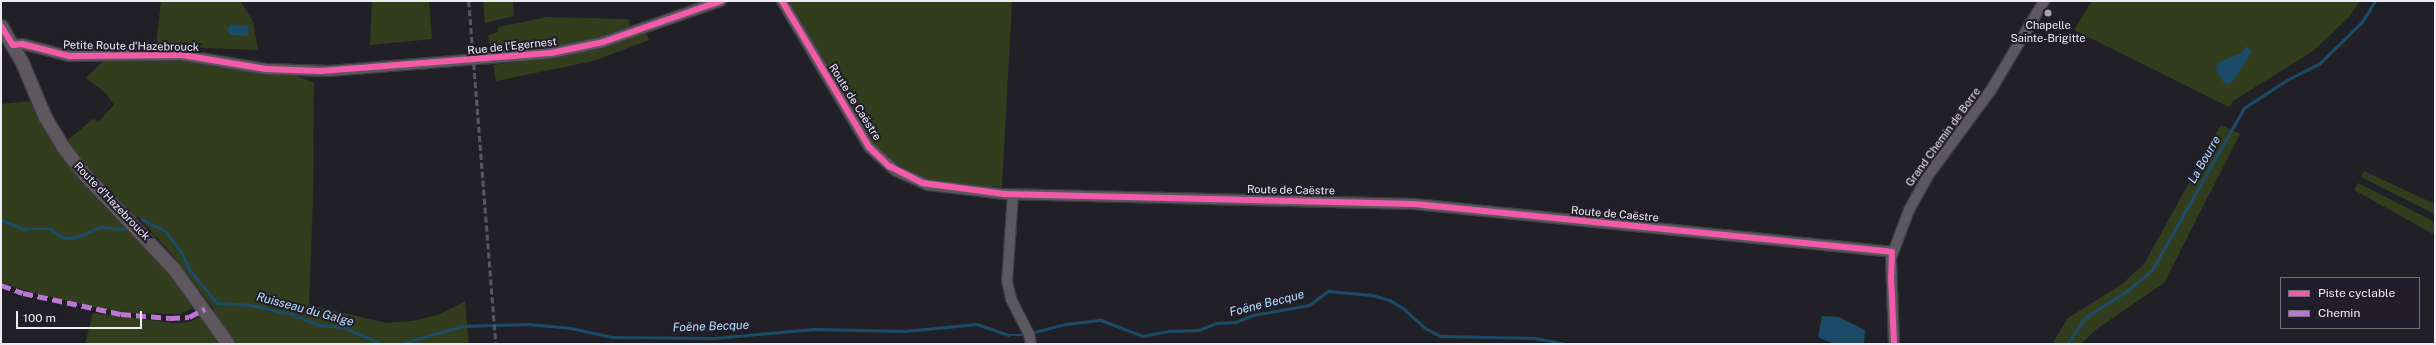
<!DOCTYPE html>
<meta charset="utf-8">
<style>
body{margin:0}
#map{position:relative;width:2436px;height:345px;overflow:hidden;background:#222027;font-family:"Public Sans",sans-serif}
div>[style]{position:absolute}
.green>*{inset:0;background:#313d1d}
.water>*{inset:0;background:#1c4b67}
.stream>*{height:2.5px;margin:-1.25px;padding:0 1.25px;transform-origin:1.25px;border-radius:1.25px;background:#1c4b67}
.roads{filter:drop-shadow(1px 0 #3d3b40) drop-shadow(-1px 0 #3d3b40) drop-shadow(0 1px #3d3b40) drop-shadow(0 -1px #3d3b40)}
.minor>*{height:10px;margin:-5px;padding:0 5px;transform-origin:5px;border-radius:5px;background:#5b595f}
.major>*{height:13px;margin:-6.5px;padding:0 6.5px;transform-origin:6.5px;border-radius:6.5px;background:#5e575d}
.rail>*{height:2.5px;margin-top:-1.25px;transform-origin:0;background:repeating-linear-gradient(90deg,#59575e 0 6px,transparent 0 9px)}
.quiet>*{height:5px;margin-top:-2.5px;transform-origin:0;background:repeating-linear-gradient(90deg,#ba77d6 0 10px,transparent 0 15px)}
.cycleway>*{height:6px;margin:-3px;padding:0 3px;transform-origin:3px;border-radius:3px;background:#f35aa7}
.dots>*{width:11px;height:11px;translate:-50% -50%;box-sizing:border-box;border:2px solid #211d2a;border-radius:50%}
span{translate:-50% -50%;white-space:nowrap;text-align:center;line-height:1.15;-webkit-text-stroke:4px #211d2a;paint-order:stroke}
.poi-label{font-size:11px;color:#eeebf4}
.street-label{font-size:11px;color:#eeebf4}
.water-label{font-size:12px;color:#b3e0fe;font-style:italic}
.frame{position:absolute;inset:0;border:2px solid #eeebf4;pointer-events:none}
.legend{position:absolute;left:2280px;top:277px;width:140px;height:52px;box-sizing:border-box;background:#211d2a;border:1px solid #736f7b;margin:0;padding:5px 7px;list-style:none;font-size:12px;color:#eeebf4}
.legend li{display:flex;align-items:center;gap:8px;height:20px}
.legend b{width:20px;border:1px solid #736f7b}
.scale{position:absolute;left:16px;top:311px;width:126px;height:18px;box-sizing:border-box;border:2px solid #eeebf4;border-top:0;padding-left:5px;font-size:12px;line-height:14px;white-space:nowrap;color:#eeebf4;-webkit-text-stroke:3px #211d2a;paint-order:stroke}
</style>
<div id="map">
<div class="green">
<div style="clip-path:polygon(161px 1px,240px 1px,253px 21px,258px 50px,156px 46px)"></div>
<div style="clip-path:polygon(372px 1px,429px 1px,432px 39px,370px 45px)"></div>
<div style="clip-path:polygon(483px 1px,513px 1px,514px 16px,485px 23px)"></div>
<div style="clip-path:polygon(787px 1px,1012px 1px,1002px 187px,935px 182px,903px 170px,893px 163px,869px 139px)"></div>
<div style="clip-path:polygon(2092px 1px,2360px 1px,2349px 17px,2313px 51px,2233px 101px,2229px 107px,2074px 30px)"></div>
<div style="clip-path:polygon(547px 17px,626px 19px,629px 20px,630px 27px,621px 32px,542px 50px,491px 54px,488px 35px,498px 32px,498px 27px)"></div>
<div style="clip-path:polygon(645px 32px,649px 40px,594px 61px,496px 81px,493px 65px,571px 53px)"></div>
<div style="clip-path:polygon(143px 59px,179px 61px,250px 72px,297px 76px,314px 83px,313px 198px,309px 305px,387px 323px,412px 321px,438px 315px,465px 301px,469px 344px,85px 344px,93px 313px,173px 323px,190px 322px,214px 309px,171px 253px,138px 217px,128px 226px,197px 306px,181px 314px,132px 313px,99px 308px,30px 292px,1px 282px,1px 104px,30px 101px,56px 150px,93px 119px,99px 121px,114px 105px,106px 93px,86px 78px,103px 61px)"></div>
<div style="clip-path:polygon(2221px 125px,2240px 134px,2164px 283px,2094px 331px,2081px 344px,2052px 344px,2068px 318px,2122px 284px,2144px 264px)"></div>
<div style="clip-path:polygon(2364px 171px,2435px 204px,2435px 214px,2361px 177px)"></div>
<div style="clip-path:polygon(2358px 183px,2435px 222px,2435px 235px,2354px 190px)"></div>
</div>
<div class="water">
<div style="clip-path:polygon(232px 24px,249px 26px,248px 36px,230px 35px,227px 29px)"></div>
<div style="clip-path:polygon(2247px 46px,2251px 51px,2249px 57px,2232px 82px,2228px 84px,2224px 83px,2216px 71px,2217px 63px,2241px 53px)"></div>
<div style="clip-path:polygon(1822px 316px,1839px 317px,1865px 330px,1864px 344px,1834px 344px,1818px 337px)"></div>
</div>
<div class="stream">
<div style="left:142px;top:219px;width:27px;rotate:27deg"></div>
<div style="left:166px;top:231px;width:27px;rotate:54deg"></div>
<div style="left:182px;top:253px;width:19px;rotate:65deg"></div>
<div style="left:190px;top:270px;width:43px;rotate:50.7deg"></div>
<div style="left:217px;top:303px;width:33px;rotate:3deg"></div>
<div style="left:250px;top:305px;width:42px;rotate:12.4deg"></div>
<div style="left:291px;top:314px;width:31px;rotate:21deg"></div>
<div style="left:320px;top:325px;width:23px;rotate:5deg"></div>
<div style="left:343px;top:327px;width:43px;rotate:23.6deg"></div>
<div style="left:1px;top:220px;width:26px;rotate:21deg"></div>
<div style="left:25px;top:229px;width:26px"></div>
<div style="left:51px;top:229px;width:16px;rotate:35deg"></div>
<div style="left:64px;top:238px;width:12px;rotate:-5deg"></div>
<div style="left:76px;top:237px;width:27px;rotate:-22deg"></div>
<div style="left:101px;top:227px;width:23px;rotate:5deg"></div>
<div style="left:124px;top:229px;width:4px;rotate:-27deg"></div>
<div style="left:1034px;top:332px;width:33px;rotate:-14deg"></div>
<div style="left:1066px;top:324px;width:35px;rotate:-7deg"></div>
<div style="left:1101px;top:320px;width:45px;rotate:20.9deg"></div>
<div style="left:1143px;top:336px;width:25px;rotate:-11deg"></div>
<div style="left:1168px;top:331px;width:31px;rotate:-2deg"></div>
<div style="left:1199px;top:330px;width:18px;rotate:-22deg"></div>
<div style="left:1216px;top:323px;width:19px;rotate:-3deg"></div>
<div style="left:1235px;top:322px;width:19px;rotate:-21deg"></div>
<div style="left:1253px;top:315px;width:57px;rotate:-10.1deg"></div>
<div style="left:1309px;top:305px;width:24px;rotate:-36deg"></div>
<div style="left:1328px;top:291px;width:44px;rotate:5.2deg"></div>
<div style="left:1372px;top:295px;width:19px;rotate:16deg"></div>
<div style="left:1390px;top:300px;width:15px;rotate:32deg"></div>
<div style="left:1403px;top:308px;width:30px;rotate:42deg"></div>
<div style="left:1425px;top:328px;width:18px;rotate:27deg"></div>
<div style="left:1441px;top:336px;width:94px;rotate:1.2deg"></div>
<div style="left:1535px;top:338px;width:31px;rotate:11deg"></div>
<div style="left:400px;top:344px;width:65px;rotate:-16.2deg"></div>
<div style="left:462px;top:326px;width:66px;rotate:-1.7deg"></div>
<div style="left:528px;top:324px;width:43px;rotate:5.3deg"></div>
<div style="left:571px;top:328px;width:42px;rotate:12.4deg"></div>
<div style="left:612px;top:337px;width:102px;rotate:0.6deg"></div>
<div style="left:714px;top:338px;width:100px;rotate:-5.1deg"></div>
<div style="left:814px;top:329px;width:91px;rotate:1.3deg"></div>
<div style="left:905px;top:331px;width:72px;rotate:-5.6deg"></div>
<div style="left:977px;top:324px;width:34px;rotate:19deg"></div>
<div style="left:1009px;top:335px;width:15px"></div>
<div style="left:2067px;top:344px;width:33px;rotate:-55deg"></div>
<div style="left:2086px;top:317px;width:49px;rotate:-32.4deg"></div>
<div style="left:2127px;top:291px;width:33px;rotate:-40deg"></div>
<div style="left:2152px;top:270px;width:186px;rotate:-60.4deg"></div>
<div style="left:2244px;top:108px;width:51px;rotate:-33.1deg"></div>
<div style="left:2287px;top:80px;width:36px;rotate:-27deg"></div>
<div style="left:2319px;top:64px;width:60px;rotate:-44.3deg"></div>
<div style="left:2362px;top:22px;width:25px;rotate:-58deg"></div>
</div>
<div class="roads">
<div class="minor">
<div style="left:782px;top:1px;width:170px;rotate:59.2deg"></div>
<div style="left:869px;top:147px;width:36px;rotate:42deg"></div>
<div style="left:896px;top:171px;width:35px;rotate:24deg"></div>
<div style="left:928px;top:185px;width:77px;rotate:6.8deg"></div>
<div style="left:1004px;top:194px;width:410px;rotate:1.4deg"></div>
<div style="left:1414px;top:204px;width:480px;rotate:5.7deg"></div>
<div style="left:13px;top:45px;width:9px;rotate:-6deg"></div>
<div style="left:22px;top:44px;width:49px;rotate:14.3deg"></div>
<div style="left:69px;top:56px;width:113px;rotate:-0.5deg"></div>
<div style="left:182px;top:55px;width:85px;rotate:9.5deg"></div>
<div style="left:266px;top:69px;width:63px;rotate:1.8deg"></div>
<div style="left:329px;top:71px;width:223px;rotate:-4.6deg"></div>
<div style="left:551px;top:53px;width:53px;rotate:-11.9deg"></div>
<div style="left:603px;top:42px;width:125px;rotate:-19.2deg"></div>
<div style="left:1013px;top:194px;width:87px;rotate:93.9deg"></div>
<div style="left:1007px;top:281px;width:18px;rotate:77deg"></div>
<div style="left:1011px;top:299px;width:39px;rotate:63deg"></div>
<div style="left:1029px;top:334px;width:10px;rotate:79deg"></div>
<div style="left:1894px;top:344px;width:86px;rotate:-92deg"></div>
<div style="left:1891px;top:258px;width:51px;rotate:-69.4deg"></div>
<div style="left:1909px;top:210px;width:38px;rotate:-61deg"></div>
<div style="left:1927px;top:177px;width:108px;rotate:-53.7deg"></div>
<div style="left:1991px;top:90px;width:104px;rotate:-59.2deg"></div>
</div>
<div class="major">
<div style="left:1px;top:26px;width:39px;rotate:60deg"></div>
<div style="left:21px;top:60px;width:62px;rotate:67.2deg"></div>
<div style="left:45px;top:117px;width:35px;rotate:59deg"></div>
<div style="left:63px;top:147px;width:37px;rotate:52deg"></div>
<div style="left:86px;top:176px;width:128px;rotate:46.6deg"></div>
<div style="left:174px;top:269px;width:92px;rotate:54.2deg"></div>
</div>
</div>
<div class="rail">
<div style="left:469px;top:1px;width:344px;rotate:85.5deg"></div>
</div>
<div class="quiet">
<div style="left:1px;top:285px;width:23px;rotate:20deg"></div>
<div style="left:23px;top:293px;width:100px;rotate:12.1deg"></div>
<div style="left:121px;top:314px;width:49px;rotate:4.7deg"></div>
<div style="left:170px;top:318px;width:19px;rotate:-3deg"></div>
<div style="left:189px;top:317px;width:18px;rotate:-27deg"></div>
</div>
<div class="cycleway">
<div style="left:782px;top:1px;width:170px;rotate:59.2deg"></div>
<div style="left:869px;top:147px;width:28px;rotate:44deg"></div>
<div style="left:889px;top:166px;width:37px;rotate:27deg"></div>
<div style="left:922px;top:183px;width:83px;rotate:7.6deg"></div>
<div style="left:1004px;top:194px;width:410px;rotate:1.4deg"></div>
<div style="left:1414px;top:204px;width:473px;rotate:5.7deg"></div>
<div style="left:1885px;top:251px;width:7px;rotate:8deg"></div>
<div style="left:1892px;top:252px;width:25px;rotate:92deg"></div>
<div style="left:1891px;top:277px;width:67px;rotate:87.4deg"></div>
<div style="left:1px;top:26px;width:22px;rotate:58deg"></div>
<div style="left:13px;top:45px;width:9px;rotate:-6deg"></div>
<div style="left:22px;top:44px;width:49px;rotate:14.3deg"></div>
<div style="left:69px;top:56px;width:113px;rotate:-0.5deg"></div>
<div style="left:182px;top:55px;width:85px;rotate:9.5deg"></div>
<div style="left:266px;top:69px;width:55px;rotate:2.1deg"></div>
<div style="left:321px;top:71px;width:231px;rotate:-4.5deg"></div>
<div style="left:551px;top:53px;width:53px;rotate:-11.9deg"></div>
<div style="left:603px;top:42px;width:125px;rotate:-19.2deg"></div>
</div>
<div class="dots">
<div style="left:2048px;top:13px;background:#a7a4ac"></div>
</div>
<div class="poi-label">
<span style="left:2048px;top:32px">Chapelle<br>Sainte-Brigitte</span>
</div>
<div class="street-label">
<span style="left:131px;top:46px;rotate:1deg">Petite Route d'Hazebrouck</span>
<span style="left:512px;top:46px;rotate:-6deg">Rue de l'Egernest</span>
<span style="left:855px;top:102px;rotate:58deg">Route de Caëstre</span>
<span style="left:1943px;top:137px;rotate:-54deg">Grand Chemin de Borre</span>
<span style="left:1291px;top:190px;rotate:1deg">Route de Caëstre</span>
<span style="left:112px;top:201px;rotate:46deg">Route d'Hazebrouck</span>
<span style="left:1615px;top:214px;rotate:5deg">Route de Caëstre</span>
</div>
<div class="water-label">
<span style="left:2205px;top:160px;rotate:-60deg">La Bourre</span>
<span style="left:1267px;top:304px;rotate:-14deg">Foëne Becque</span>
<span style="left:305px;top:310px;rotate:15deg">Ruisseau du Galge</span>
<span style="left:711px;top:327px;rotate:-2deg">Foëne Becque</span>
</div>
<div class="frame"></div>
<ul class="legend">
<li><b style="height:5px;background:#f35aa7"></b>Piste cyclable</li>
<li><b style="height:5px;background:#ba77d6"></b>Chemin</li>
</ul>
<div class="scale">100 m</div>
</div>
